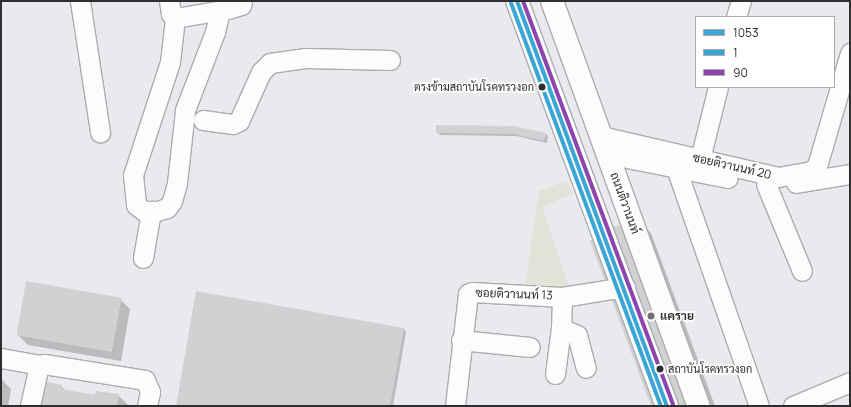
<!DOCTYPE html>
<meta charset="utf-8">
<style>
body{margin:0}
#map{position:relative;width:851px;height:407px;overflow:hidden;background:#e8eaed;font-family:Manrope,Sarabun,sans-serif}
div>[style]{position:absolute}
.green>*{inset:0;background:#e0e3d5}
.shadow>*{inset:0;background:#0003}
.building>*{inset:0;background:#d0d1d3;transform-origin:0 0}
.roads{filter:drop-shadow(1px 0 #aaacae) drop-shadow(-1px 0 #aaacae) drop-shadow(0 1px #aaacae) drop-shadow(0 -1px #aaacae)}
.minor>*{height:19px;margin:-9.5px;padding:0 9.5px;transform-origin:9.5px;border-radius:9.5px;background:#fcfcfc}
.major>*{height:22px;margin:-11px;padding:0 11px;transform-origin:11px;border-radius:11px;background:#fcfcfc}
.bus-1>*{height:4px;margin:-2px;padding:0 2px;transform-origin:2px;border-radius:2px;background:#3aa6d5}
.bus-2>*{height:4px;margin:-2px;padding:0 2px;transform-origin:2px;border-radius:2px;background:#3aa6d5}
.bus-3>*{height:4px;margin:-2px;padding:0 2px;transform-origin:2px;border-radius:2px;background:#8e44ad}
.dots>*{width:11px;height:11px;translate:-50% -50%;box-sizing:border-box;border:2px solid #fff;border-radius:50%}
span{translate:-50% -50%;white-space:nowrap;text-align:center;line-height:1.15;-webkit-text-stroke:3.5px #fff;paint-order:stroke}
.bus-label{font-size:11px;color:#2d2e30}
.right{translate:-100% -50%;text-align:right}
.left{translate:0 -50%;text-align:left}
.street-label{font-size:12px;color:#2d2e30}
.poi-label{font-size:12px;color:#2d2e30;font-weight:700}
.frame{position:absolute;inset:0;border:2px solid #2d2e30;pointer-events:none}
.legend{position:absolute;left:695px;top:16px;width:140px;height:72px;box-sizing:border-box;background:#fff;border:1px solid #ababac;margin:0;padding:5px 7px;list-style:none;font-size:12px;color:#2d2e30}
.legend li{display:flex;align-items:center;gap:8px;height:20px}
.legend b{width:20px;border:1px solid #ababac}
</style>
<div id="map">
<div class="green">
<div style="clip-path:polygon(567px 181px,572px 194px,542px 207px,571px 292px,525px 287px,539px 191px)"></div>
</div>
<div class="shadow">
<div style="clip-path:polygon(514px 127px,546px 134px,548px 136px,547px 143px,516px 136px,440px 135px,437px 132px)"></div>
<div style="clip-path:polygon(641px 223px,651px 233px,715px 406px,652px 406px)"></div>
<div style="clip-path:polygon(120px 299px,130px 309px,121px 361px,28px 345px,17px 334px)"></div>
<div style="clip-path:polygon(404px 329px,406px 332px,393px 406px,177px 406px)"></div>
<div style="clip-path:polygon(1px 379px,11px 389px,8px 406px,1px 406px)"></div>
<div style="clip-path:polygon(61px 386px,66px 391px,96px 396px,118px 395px,129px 406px,37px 406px)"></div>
</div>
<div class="building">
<div style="clip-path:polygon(436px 125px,514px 126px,546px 133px,544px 141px,513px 134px,436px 133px)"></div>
<div style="clip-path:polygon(641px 222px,694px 406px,651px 406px,590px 241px,614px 226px)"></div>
<div style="left:26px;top:281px;width:97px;height:55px;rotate:10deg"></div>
<div style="clip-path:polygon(196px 291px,404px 328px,390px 406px,176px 406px)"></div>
<div style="clip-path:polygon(40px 381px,62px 385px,61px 389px,95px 395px,96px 391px,119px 394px,117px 406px,36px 406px)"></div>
</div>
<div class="roads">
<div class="minor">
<div style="left:80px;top:1px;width:133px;rotate:81.3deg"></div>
<div style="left:169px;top:1px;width:13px;rotate:81deg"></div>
<div style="left:171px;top:14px;width:6px;rotate:45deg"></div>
<div style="left:175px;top:18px;width:54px;rotate:-9.6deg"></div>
<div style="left:228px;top:9px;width:14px;rotate:-17deg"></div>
<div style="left:241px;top:5px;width:4px;rotate:-76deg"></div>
<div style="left:736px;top:17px;width:17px;rotate:-73deg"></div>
<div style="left:175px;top:18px;width:44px;rotate:96.5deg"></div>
<div style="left:170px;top:62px;width:119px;rotate:108.1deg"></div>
<div style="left:133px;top:175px;width:30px;rotate:84deg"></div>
<div style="left:136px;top:205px;width:10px;rotate:37deg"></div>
<div style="left:144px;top:211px;width:13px"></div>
<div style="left:157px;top:211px;width:10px;rotate:-17deg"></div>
<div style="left:167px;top:208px;width:9px;rotate:-54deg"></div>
<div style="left:172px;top:201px;width:19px;rotate:-74deg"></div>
<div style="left:177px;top:183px;width:73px;rotate:-83.7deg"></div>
<div style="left:185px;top:110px;width:84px;rotate:-69deg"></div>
<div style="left:215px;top:32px;width:22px;rotate:-77deg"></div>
<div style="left:203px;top:120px;width:30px;rotate:8deg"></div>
<div style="left:233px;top:124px;width:7px;rotate:-27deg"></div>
<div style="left:239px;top:121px;width:54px;rotate:-65.8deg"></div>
<div style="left:261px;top:72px;width:13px;rotate:-45deg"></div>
<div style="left:270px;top:63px;width:36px;rotate:-8deg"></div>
<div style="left:306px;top:58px;width:84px;rotate:1.4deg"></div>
<div style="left:601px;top:136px;width:182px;rotate:13deg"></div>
<div style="left:778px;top:177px;width:34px;rotate:-10deg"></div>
<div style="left:811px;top:171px;width:8px;rotate:-40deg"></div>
<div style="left:817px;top:166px;width:118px;rotate:-73.7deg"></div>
<div style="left:607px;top:154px;width:123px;rotate:11.2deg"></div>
<div style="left:700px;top:159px;width:74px;rotate:-76deg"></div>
<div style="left:676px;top:168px;width:252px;rotate:70.8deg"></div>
<div style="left:796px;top:183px;width:55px;rotate:-9.5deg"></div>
<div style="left:766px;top:184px;width:94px;rotate:67.5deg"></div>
<div style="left:143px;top:258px;width:48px;rotate:-80.3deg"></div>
<div style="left:561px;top:328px;width:17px;rotate:24deg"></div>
<div style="left:577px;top:335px;width:34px;rotate:75deg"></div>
<div style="left:461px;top:340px;width:69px;rotate:5.8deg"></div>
<div style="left:1px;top:358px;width:39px;rotate:10deg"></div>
<div style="left:555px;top:374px;width:46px;rotate:-82.6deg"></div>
<div style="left:561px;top:328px;width:31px;rotate:-88deg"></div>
<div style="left:30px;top:406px;width:42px;rotate:-77.6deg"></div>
<div style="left:39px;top:365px;width:5px;rotate:-11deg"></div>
<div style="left:44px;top:364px;width:102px;rotate:9deg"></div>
<div style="left:145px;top:380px;width:13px;rotate:67deg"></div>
<div style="left:150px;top:392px;width:14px;rotate:102deg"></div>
<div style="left:455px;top:406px;width:113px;rotate:-83.4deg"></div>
<div style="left:468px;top:294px;width:4px;rotate:-27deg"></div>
<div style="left:472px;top:292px;width:90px;rotate:3.2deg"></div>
<div style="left:562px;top:297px;width:64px;rotate:-9deg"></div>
<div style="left:793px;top:406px;width:62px;rotate:-22.8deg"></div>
</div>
<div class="major">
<div style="left:517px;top:1px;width:432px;rotate:69.7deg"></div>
<div style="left:552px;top:1px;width:431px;rotate:70.1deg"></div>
</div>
</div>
<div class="bus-1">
<div style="left:517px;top:1px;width:432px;rotate:69.7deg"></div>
</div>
<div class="bus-2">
<div style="left:511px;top:3px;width:430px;rotate:69.6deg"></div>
</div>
<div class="bus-3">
<div style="left:523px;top:1px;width:430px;rotate:69.6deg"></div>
</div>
<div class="dots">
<div style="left:542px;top:87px;background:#2d2e30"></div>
<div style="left:651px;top:316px;background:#6e7072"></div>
<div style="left:660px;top:369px;background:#2d2e30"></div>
</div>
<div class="bus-label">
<span class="right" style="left:534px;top:87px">ตรงข้ามสถาบันโรคทรวงอก</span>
<span class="left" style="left:668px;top:369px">สถาบันโรคทรวงอก</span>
</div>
<div class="street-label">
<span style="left:732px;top:166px;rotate:13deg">ซอยติวานนท์ 20</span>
<span style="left:625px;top:203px;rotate:70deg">ถนนติวานนท์</span>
<span style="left:514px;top:294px;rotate:2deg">ซอยติวานนท์ 13</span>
</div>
<div class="poi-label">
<span class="left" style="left:660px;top:316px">แคราย</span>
</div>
<div class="frame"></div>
<ul class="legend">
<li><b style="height:5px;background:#3aa6d5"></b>1053</li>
<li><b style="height:5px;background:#3aa6d5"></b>1</li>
<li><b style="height:5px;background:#8e44ad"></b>90</li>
</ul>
</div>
